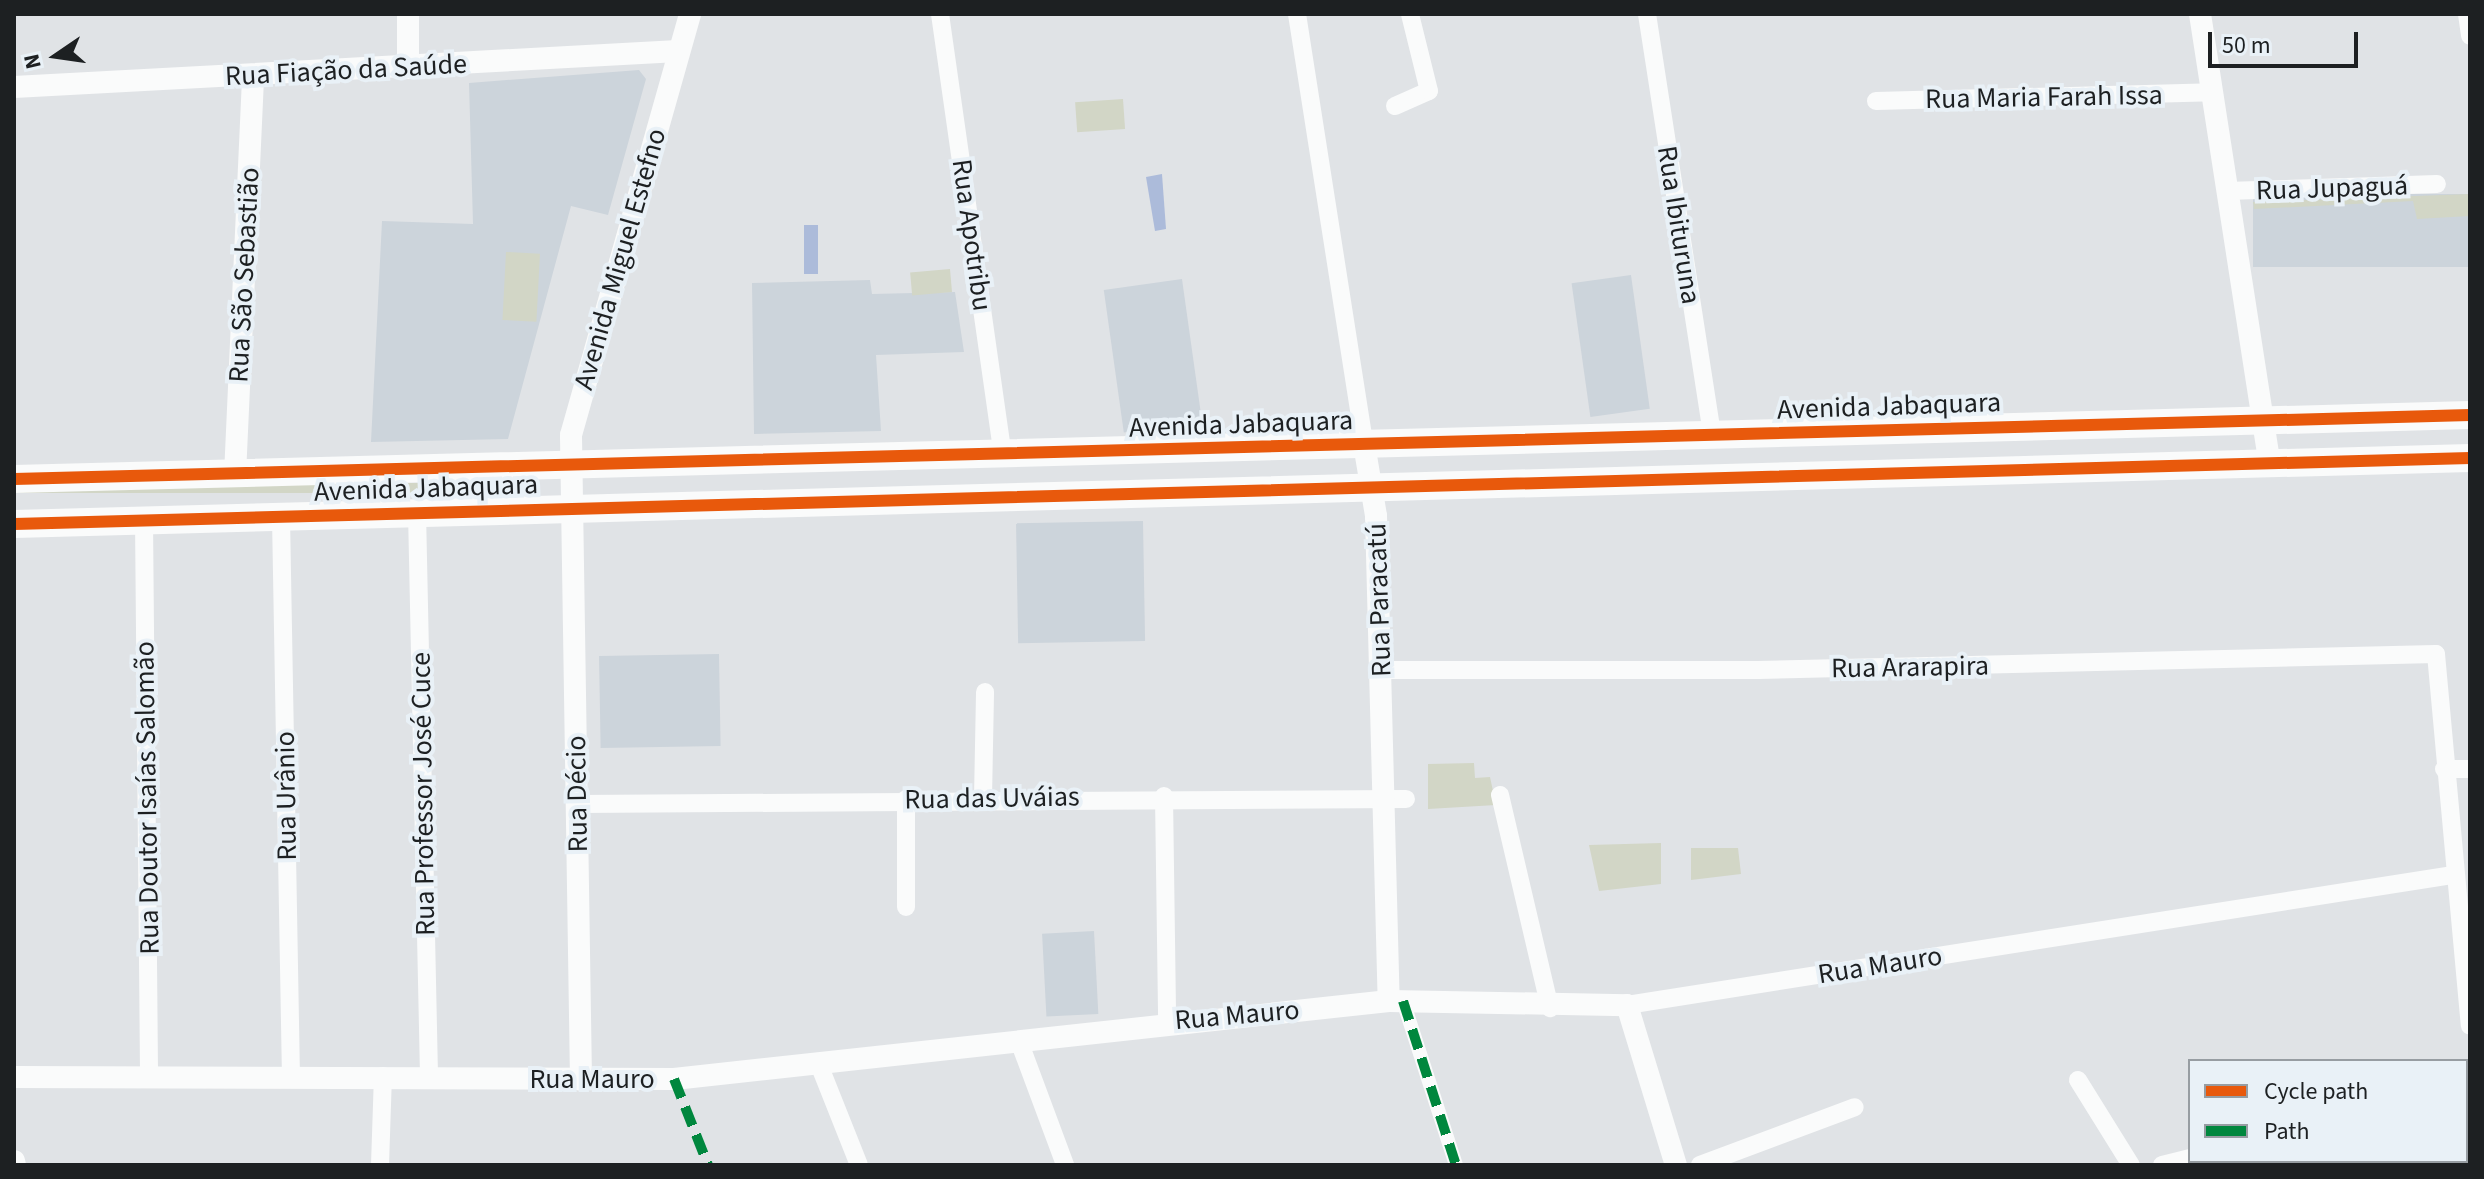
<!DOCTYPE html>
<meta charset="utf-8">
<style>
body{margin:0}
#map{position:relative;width:2484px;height:1179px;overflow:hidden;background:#e0e3e6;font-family:"Source Sans 3",sans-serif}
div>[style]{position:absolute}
.built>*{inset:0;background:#ccd4db;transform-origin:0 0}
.green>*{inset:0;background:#d2d6c6;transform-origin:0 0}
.water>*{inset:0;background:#acbbda;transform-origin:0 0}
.pedestrian>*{height:14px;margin:-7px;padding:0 7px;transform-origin:7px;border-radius:7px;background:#fafbfb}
.minor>*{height:18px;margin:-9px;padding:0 9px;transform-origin:9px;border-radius:9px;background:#fafbfb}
.tertiary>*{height:22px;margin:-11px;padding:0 11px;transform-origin:11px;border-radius:11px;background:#fafbfb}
.primary>*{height:28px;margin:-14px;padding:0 14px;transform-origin:14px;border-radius:14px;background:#fafbfb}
.quiet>*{height:10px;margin-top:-5px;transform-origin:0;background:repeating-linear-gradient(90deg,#00873e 0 20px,transparent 0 30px)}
.cycleway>*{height:12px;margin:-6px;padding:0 6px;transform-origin:6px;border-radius:6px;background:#e8590c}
span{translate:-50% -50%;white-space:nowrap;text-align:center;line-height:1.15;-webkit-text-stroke:8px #e9f1f7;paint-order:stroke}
.street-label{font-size:28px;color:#1d2022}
.frame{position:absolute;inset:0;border:16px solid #1d2022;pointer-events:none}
.legend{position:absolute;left:2188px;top:1059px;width:280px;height:104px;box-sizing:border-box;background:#e9f1f7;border:2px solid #979da2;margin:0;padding:10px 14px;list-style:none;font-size:24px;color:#1d2022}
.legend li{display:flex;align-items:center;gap:16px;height:40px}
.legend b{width:40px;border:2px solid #979da2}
.north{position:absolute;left:16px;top:16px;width:80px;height:80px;-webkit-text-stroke:6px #e9f1f7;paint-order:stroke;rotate:257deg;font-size:22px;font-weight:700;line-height:32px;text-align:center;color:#1d2022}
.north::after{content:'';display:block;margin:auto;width:28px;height:36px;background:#1d2022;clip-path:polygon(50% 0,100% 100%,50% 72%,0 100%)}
.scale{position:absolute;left:2208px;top:32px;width:150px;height:36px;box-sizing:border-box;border:4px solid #1d2022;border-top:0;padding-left:10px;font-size:24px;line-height:28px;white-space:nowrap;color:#1d2022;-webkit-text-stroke:6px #e9f1f7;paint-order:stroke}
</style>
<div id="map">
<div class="built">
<div style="clip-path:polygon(639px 70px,646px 79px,608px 215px,571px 206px,508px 439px,371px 442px,382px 221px,473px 224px,469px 83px)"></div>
<div style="left:2470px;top:194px;width:73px;height:217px;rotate:90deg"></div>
<div style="left:1631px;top:275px;width:135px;height:60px;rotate:82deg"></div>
<div style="left:1182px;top:279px;width:144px;height:79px;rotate:82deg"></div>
<div style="clip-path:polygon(870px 280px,872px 294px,955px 292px,964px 352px,876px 355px,881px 431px,754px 434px,752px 283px)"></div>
<div style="left:1143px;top:521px;width:120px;height:127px;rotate:89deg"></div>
<div style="left:719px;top:654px;width:92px;height:120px;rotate:89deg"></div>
<div style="left:1094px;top:931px;width:83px;height:52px;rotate:87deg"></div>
</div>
<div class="green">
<div style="left:1123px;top:99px;width:30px;height:48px;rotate:86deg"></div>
<div style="clip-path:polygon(2470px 194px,2470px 216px,2417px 219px,2413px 201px,2254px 209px,2253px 202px)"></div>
<div style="left:506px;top:252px;width:34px;height:68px;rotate:3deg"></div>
<div style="left:950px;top:269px;width:23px;height:40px;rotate:85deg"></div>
<div style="left:535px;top:483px;width:10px;height:520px;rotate:90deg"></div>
<div style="clip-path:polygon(1474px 763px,1475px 778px,1490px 777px,1496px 805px,1428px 809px,1428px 764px)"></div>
<div style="clip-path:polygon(1661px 843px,1661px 884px,1599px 891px,1589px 845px)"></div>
<div style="clip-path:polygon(1691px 848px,1738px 848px,1741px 874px,1691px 880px)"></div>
</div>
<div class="water">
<div style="clip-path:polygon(1162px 174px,1166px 229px,1155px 231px,1146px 177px)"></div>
<div style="left:804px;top:225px;width:14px;height:49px"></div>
</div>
<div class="pedestrian">
<div style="left:1403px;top:1001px;width:172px;rotate:72.1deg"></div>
</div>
<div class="minor">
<div style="left:940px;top:14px;width:445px;rotate:81.9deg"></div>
<div style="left:1297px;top:14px;width:435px;rotate:81.1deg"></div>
<div style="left:1647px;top:14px;width:427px;rotate:81.2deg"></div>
<div style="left:2467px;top:14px;width:22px;rotate:82deg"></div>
<div style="left:1876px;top:101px;width:336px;rotate:-1.5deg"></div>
<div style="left:1395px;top:106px;width:37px;rotate:-24deg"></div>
<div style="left:1429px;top:91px;width:79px;rotate:-103.9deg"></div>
<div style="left:2227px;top:191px;width:210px;rotate:-1.9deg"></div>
<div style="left:417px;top:512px;width:564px;rotate:88.78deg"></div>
<div style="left:281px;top:517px;width:559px;rotate:88.98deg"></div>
<div style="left:144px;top:520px;width:556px;rotate:89.48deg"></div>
<div style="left:1382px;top:670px;width:376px"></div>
<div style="left:1758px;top:670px;width:678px;rotate:-1.35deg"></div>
<div style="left:2436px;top:654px;width:373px;rotate:84.8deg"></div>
<div style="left:2444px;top:769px;width:26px"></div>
<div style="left:1500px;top:795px;width:219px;rotate:76.8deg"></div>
<div style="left:1164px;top:796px;width:226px;rotate:89.2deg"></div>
<div style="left:983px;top:798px;width:106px;rotate:-88.9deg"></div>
<div style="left:578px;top:804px;width:828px;rotate:-0.35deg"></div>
<div style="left:906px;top:907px;width:108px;rotate:-90deg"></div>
<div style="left:1627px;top:1005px;width:835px;rotate:-8.95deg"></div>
<div style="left:1019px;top:1041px;width:132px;rotate:69.6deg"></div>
<div style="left:820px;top:1067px;width:105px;rotate:68.3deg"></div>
<div style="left:2078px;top:1080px;width:100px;rotate:58.1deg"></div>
<div style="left:2466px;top:1085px;width:4px;rotate:-14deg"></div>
<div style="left:380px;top:1165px;width:89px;rotate:-88.1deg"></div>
<div style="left:1700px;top:1165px;width:165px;rotate:-20.5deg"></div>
<div style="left:2162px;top:1165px;width:29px;rotate:-14deg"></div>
</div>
<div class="tertiary">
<div style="left:2200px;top:14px;width:453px;rotate:81.2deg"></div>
<div style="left:408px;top:68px;width:54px;rotate:-90deg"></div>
<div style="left:14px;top:87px;width:665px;rotate:-3.1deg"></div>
<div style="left:1364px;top:444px;width:73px;rotate:80.5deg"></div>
<div style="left:1376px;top:516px;width:485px;rotate:88.5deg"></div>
<div style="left:235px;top:475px;width:400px;rotate:-87.4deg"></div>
<div style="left:14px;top:1077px;width:660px;rotate:0.17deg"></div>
<div style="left:674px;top:1079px;width:719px;rotate:-6.23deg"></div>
<div style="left:1389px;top:1001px;width:238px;rotate:1deg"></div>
<div style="left:1627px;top:1005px;width:167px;rotate:73deg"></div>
<div style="left:581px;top:1080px;width:645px;rotate:-90.89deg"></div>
<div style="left:571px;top:435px;width:437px;rotate:-74.2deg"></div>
<div style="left:14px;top:1161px;width:4px;rotate:76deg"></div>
</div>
<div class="primary">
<div style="left:14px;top:479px;width:2457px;rotate:-1.49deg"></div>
<div style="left:14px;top:524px;width:2457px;rotate:-1.54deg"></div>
</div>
<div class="quiet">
<div style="left:1403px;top:1001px;width:172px;rotate:72.1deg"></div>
<div style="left:674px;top:1079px;width:92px;rotate:68.4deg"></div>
</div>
<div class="cycleway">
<div style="left:14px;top:479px;width:2457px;rotate:-1.49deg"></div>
<div style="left:14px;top:524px;width:2457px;rotate:-1.54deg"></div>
</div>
<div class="street-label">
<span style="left:346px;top:70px;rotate:-3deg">Rua Fiação da Saúde</span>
<span style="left:2044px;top:97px;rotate:-1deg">Rua Maria Farah Issa</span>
<span style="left:2332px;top:188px;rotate:-2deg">Rua Jupaguá</span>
<span style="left:1679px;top:225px;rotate:81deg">Rua Ibituruna</span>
<span style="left:972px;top:235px;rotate:82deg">Rua Apotribu</span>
<span style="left:620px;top:259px;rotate:-74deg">Avenida Miguel Estefno</span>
<span style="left:244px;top:275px;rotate:-87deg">Rua São Sebastião</span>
<span style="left:1889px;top:406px;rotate:-2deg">Avenida Jabaquara</span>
<span style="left:1241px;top:424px;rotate:-2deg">Avenida Jabaquara</span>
<span style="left:426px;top:488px;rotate:-2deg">Avenida Jabaquara</span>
<span style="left:1379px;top:600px;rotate:-92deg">Rua Paracatú</span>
<span style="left:1910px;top:667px;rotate:-1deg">Rua Ararapira</span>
<span style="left:423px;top:794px;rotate:-91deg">Rua Professor José Cuce</span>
<span style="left:577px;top:794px;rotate:-91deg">Rua Décio</span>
<span style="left:286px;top:796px;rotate:-91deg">Rua Urânio</span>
<span style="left:147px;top:798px;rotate:-91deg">Rua Doutor Isaías Salomão</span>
<span style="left:992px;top:798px;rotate:-1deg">Rua das Uváias</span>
<span style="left:1880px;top:965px;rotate:-9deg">Rua Mauro</span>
<span style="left:1237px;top:1015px;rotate:-5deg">Rua Mauro</span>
<span style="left:592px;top:1079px">Rua Mauro</span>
</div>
<div class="frame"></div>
<ul class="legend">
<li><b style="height:10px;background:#e8590c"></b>Cycle path</li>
<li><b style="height:10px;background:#00873e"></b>Path</li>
</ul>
<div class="north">N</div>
<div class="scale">50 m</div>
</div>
